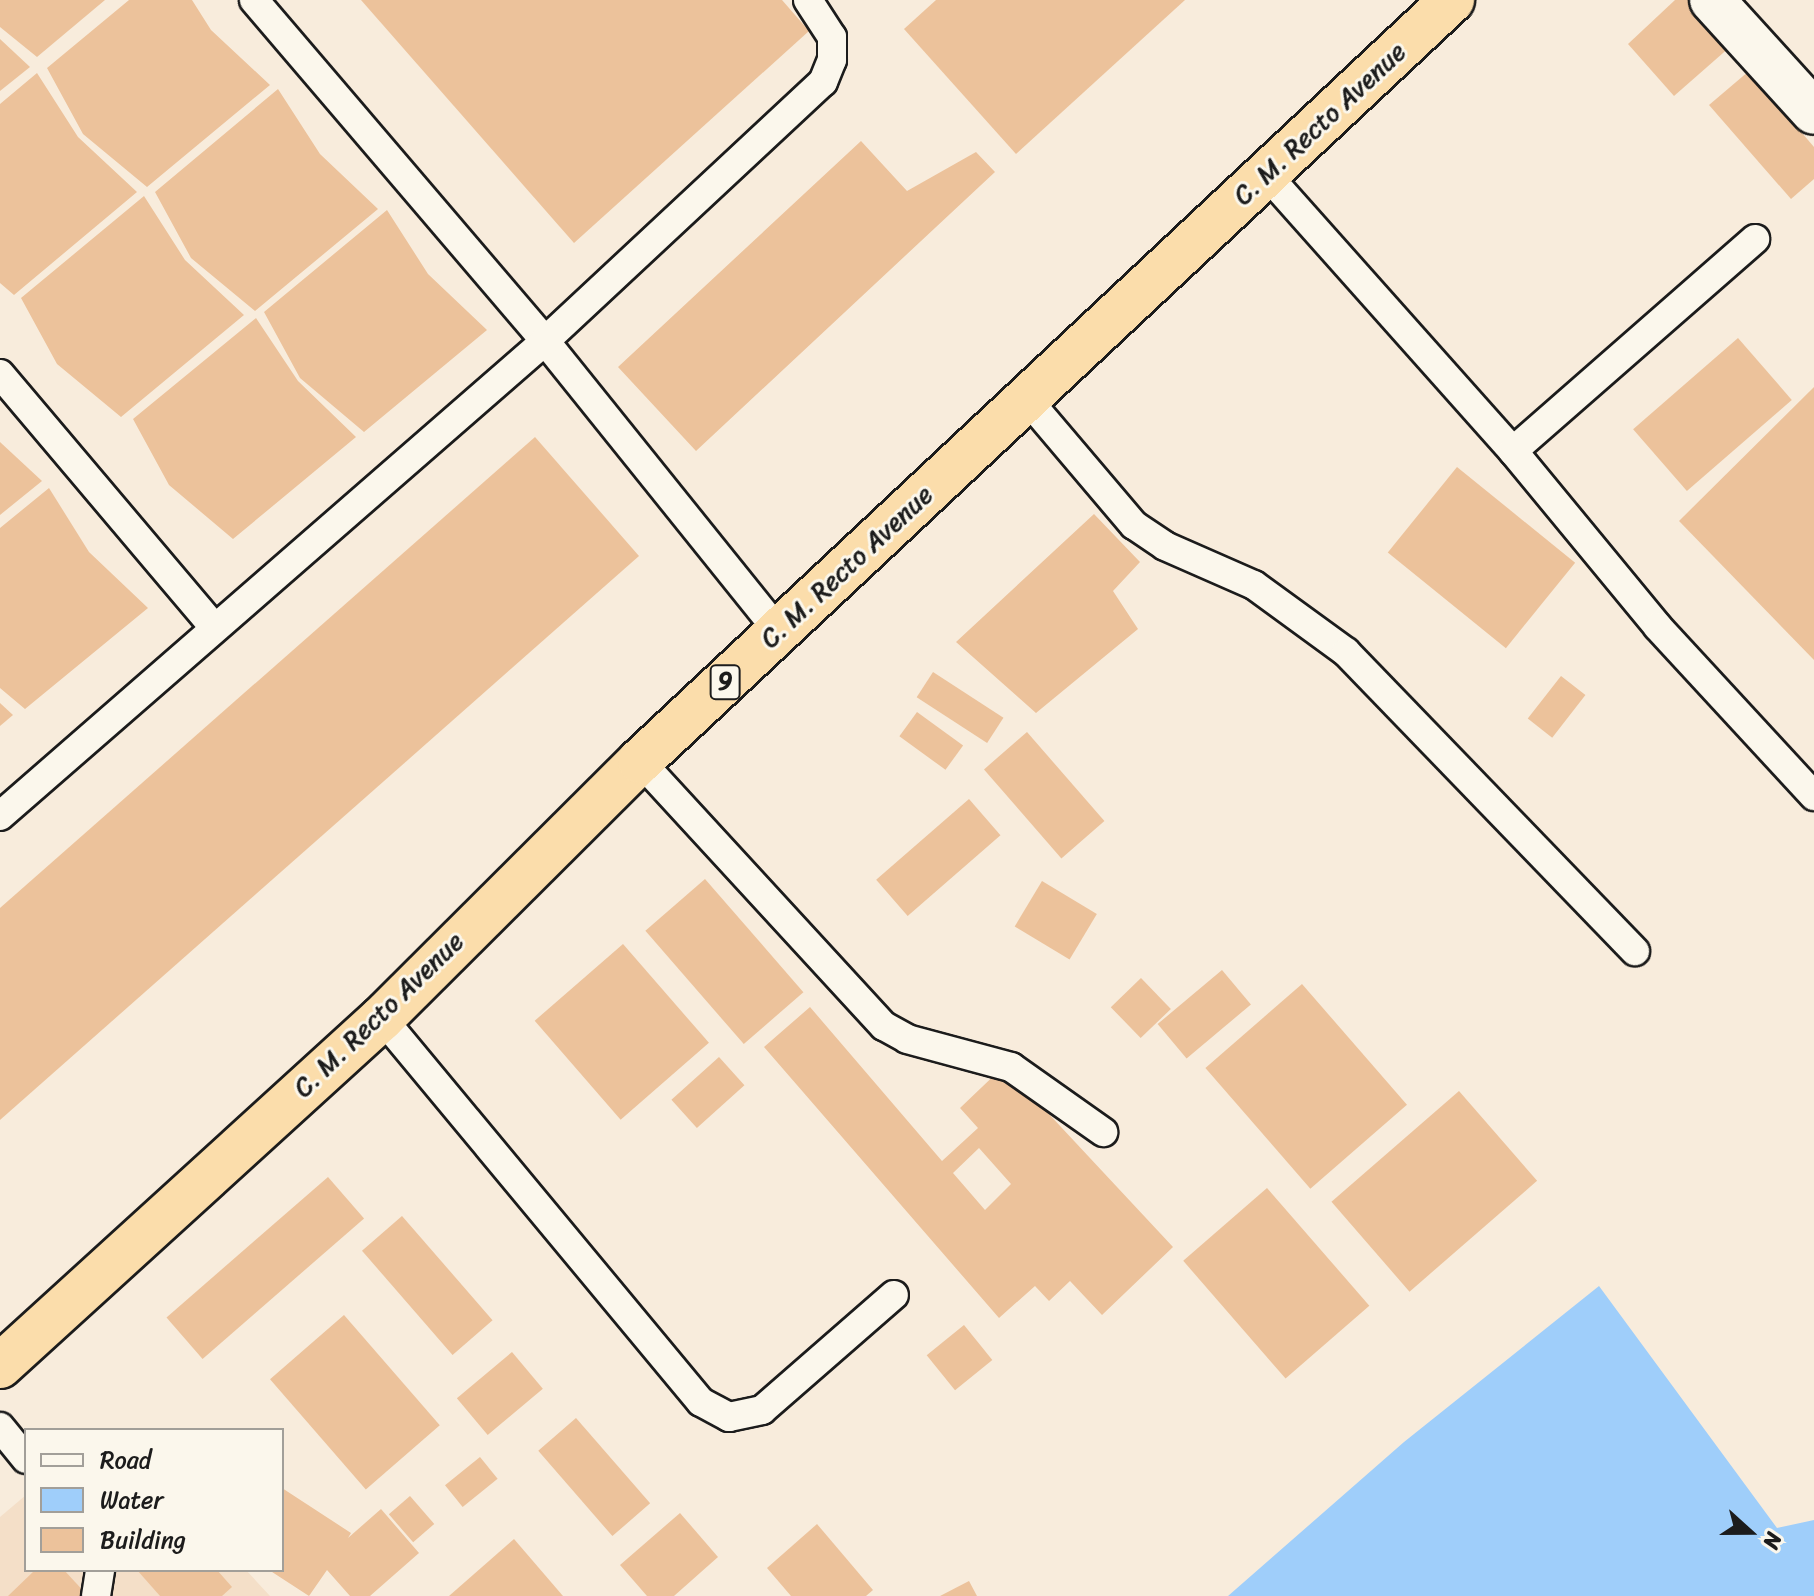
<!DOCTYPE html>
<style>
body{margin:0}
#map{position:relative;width:1814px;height:1596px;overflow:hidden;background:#f8ecdc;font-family:Sriracha,sans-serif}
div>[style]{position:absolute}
.built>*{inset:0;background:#f4dfc8}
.water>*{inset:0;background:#9fcefa}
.building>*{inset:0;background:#ecc29b;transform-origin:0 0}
.roads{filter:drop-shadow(2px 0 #1c1c1c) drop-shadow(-2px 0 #1c1c1c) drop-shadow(0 2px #1c1c1c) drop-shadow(0 -2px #1c1c1c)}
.service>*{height:28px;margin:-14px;padding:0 14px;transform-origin:14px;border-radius:14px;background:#fbf7ec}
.minor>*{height:44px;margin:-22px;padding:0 22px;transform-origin:22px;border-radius:22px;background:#fbf7ec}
.trunk>*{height:44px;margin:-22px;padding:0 22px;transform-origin:22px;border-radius:22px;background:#fbddab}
span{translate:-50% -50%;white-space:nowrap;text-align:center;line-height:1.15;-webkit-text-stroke:6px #fbf7ec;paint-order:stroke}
.shield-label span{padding:2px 6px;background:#fbf7ec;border:2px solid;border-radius:6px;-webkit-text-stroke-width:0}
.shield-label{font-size:24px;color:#1c1c1c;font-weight:700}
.street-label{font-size:26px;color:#1c1c1c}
.legend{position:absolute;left:24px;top:1428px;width:260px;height:144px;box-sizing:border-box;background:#fbf7ec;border:2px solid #a29f99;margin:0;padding:10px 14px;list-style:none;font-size:24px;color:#1c1c1c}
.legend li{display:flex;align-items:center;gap:16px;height:40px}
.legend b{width:40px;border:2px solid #a29f99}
.north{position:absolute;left:1710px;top:1492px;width:80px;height:80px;-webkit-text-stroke:6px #fbf7ec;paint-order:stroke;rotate:111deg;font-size:22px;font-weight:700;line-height:32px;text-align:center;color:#1c1c1c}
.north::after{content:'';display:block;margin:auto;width:28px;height:36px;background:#1c1c1c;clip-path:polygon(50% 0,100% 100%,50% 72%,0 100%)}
</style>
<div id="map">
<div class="built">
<div style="clip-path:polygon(26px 1495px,26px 1570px,246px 1570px,270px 1596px,0 1596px,0 1517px)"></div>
</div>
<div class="water">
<div style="clip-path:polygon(1599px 1286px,1777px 1528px,1814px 1520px,1814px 1596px,1228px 1596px,1404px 1442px)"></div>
</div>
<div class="building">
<div style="clip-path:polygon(0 0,105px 0,37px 57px,0 27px)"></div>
<div style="clip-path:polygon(129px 0,192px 0,211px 30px,270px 85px,147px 187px,83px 134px,47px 68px)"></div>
<div style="clip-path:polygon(361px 0,782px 0,809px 31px,574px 243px)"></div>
<div style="clip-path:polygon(936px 0,1185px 0,1016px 154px,904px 29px)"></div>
<div style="clip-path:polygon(1675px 0,1719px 0,1731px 46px,1674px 96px,1628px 44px)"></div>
<div style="clip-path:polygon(0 39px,30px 67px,0 91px)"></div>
<div style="clip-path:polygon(1749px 71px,1814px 147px,1814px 179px,1791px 199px,1709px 105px)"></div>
<div style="clip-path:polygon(37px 73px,78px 137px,137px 192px,14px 295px,0 283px,0 104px)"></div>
<div style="clip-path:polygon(278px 89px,320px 154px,378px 209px,255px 311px,191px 258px,155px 192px)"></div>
<div style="clip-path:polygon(861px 141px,907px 191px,976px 152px,995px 172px,696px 451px,618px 367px)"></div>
<div style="clip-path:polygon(144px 196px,185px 260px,244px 315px,121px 417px,57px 364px,21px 298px)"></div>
<div style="clip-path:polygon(387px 210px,428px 274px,487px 330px,364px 432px,300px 378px,264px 312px)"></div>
<div style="clip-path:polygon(256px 318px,298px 381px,356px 437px,233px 539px,169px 485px,133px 419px)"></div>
<div style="left:1738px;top:338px;width:82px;height:139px;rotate:49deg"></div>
<div style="clip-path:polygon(1814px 387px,1814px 660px,1679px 521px)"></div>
<div style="clip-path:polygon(535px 437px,639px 556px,0 1120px,0 908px)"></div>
<div style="clip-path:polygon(0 442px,42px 481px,0 515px)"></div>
<div style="left:1457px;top:467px;width:152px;height:110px;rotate:39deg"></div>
<div style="clip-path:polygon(49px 488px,89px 552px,148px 608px,25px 709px,0 688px,0 528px)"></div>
<div style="clip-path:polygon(1094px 514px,1140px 562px,1113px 591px,1138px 629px,1036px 713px,956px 642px)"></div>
<div style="left:933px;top:672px;width:84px;height:30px;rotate:33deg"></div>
<div style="left:1561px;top:676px;width:31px;height:54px;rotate:38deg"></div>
<div style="clip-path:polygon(0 703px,13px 715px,0 726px)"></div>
<div style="left:917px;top:712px;width:57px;height:30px;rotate:36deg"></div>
<div style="left:1027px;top:732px;width:118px;height:57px;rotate:49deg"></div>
<div style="left:969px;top:799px;width:48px;height:123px;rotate:49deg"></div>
<div style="left:705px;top:879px;width:150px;height:79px;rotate:49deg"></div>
<div style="left:1042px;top:881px;width:64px;height:53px;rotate:31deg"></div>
<div style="left:623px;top:944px;width:131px;height:117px;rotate:49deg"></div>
<div style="left:1222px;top:970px;width:45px;height:84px;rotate:50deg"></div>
<div style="left:1141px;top:978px;width:43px;height:42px;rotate:46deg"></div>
<div style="left:1302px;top:984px;width:160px;height:128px;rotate:49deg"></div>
<div style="clip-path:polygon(evenodd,810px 1007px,942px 1161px,978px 1128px,960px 1108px,1004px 1066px,1173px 1247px,1102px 1315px,1070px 1281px,1049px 1301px,1035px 1286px,999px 1318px,764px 1047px,810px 1007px,979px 1148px,1011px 1184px,985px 1210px,953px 1173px,979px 1148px)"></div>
<div style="left:719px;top:1057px;width:38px;height:64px;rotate:48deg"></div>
<div style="left:1459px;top:1091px;width:119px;height:169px;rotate:49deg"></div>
<div style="left:328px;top:1177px;width:55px;height:214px;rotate:49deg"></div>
<div style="left:1267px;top:1188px;width:156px;height:111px;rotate:49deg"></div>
<div style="left:402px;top:1216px;width:138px;height:53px;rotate:49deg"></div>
<div style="left:344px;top:1315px;width:146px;height:98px;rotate:49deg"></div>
<div style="left:964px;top:1325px;width:45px;height:48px;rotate:51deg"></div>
<div style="left:512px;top:1352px;width:48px;height:72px;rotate:50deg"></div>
<div style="left:576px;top:1418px;width:113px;height:50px;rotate:49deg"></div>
<div style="left:480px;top:1457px;width:28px;height:45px;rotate:51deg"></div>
<div style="clip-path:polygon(282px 1488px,351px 1533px,348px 1538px,381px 1509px,419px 1553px,370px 1596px,350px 1596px,327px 1570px,309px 1596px,269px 1570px,282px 1570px)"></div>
<div style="left:410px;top:1496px;width:37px;height:28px;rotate:49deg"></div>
<div style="clip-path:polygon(680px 1513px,718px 1557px,674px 1596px,647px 1596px,620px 1565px)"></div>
<div style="clip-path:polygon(817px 1524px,873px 1590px,866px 1596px,791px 1596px,767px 1568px)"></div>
<div style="clip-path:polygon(514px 1539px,563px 1596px,449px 1596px)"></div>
<div style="clip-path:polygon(35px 1570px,64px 1570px,88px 1596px,8px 1596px)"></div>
<div style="clip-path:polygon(137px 1570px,217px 1570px,232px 1587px,222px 1596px,160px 1596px)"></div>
<div style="clip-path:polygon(969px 1581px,977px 1596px,940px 1596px)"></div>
</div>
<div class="roads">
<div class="service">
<div style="left:254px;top:0;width:448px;rotate:49.5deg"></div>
<div style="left:545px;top:341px;width:372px;rotate:51.2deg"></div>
<div style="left:1267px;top:175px;width:370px;rotate:48.3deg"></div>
<div style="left:1513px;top:451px;width:228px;rotate:50.5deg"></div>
<div style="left:1658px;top:627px;width:230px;rotate:47.3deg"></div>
<div style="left:0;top:374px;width:330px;rotate:49.8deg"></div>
<div style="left:1027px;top:399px;width:165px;rotate:49.7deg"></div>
<div style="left:1134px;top:525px;width:37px;rotate:34deg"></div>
<div style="left:1165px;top:546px;width:97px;rotate:23.7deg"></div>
<div style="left:1254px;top:585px;width:114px;rotate:36.1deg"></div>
<div style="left:1346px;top:652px;width:416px;rotate:46deg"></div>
<div style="left:1513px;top:451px;width:322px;rotate:-41.2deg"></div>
<div style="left:640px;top:761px;width:360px;rotate:47.4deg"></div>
<div style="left:884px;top:1026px;width:26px;rotate:29deg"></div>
<div style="left:907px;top:1039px;width:108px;rotate:15.1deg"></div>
<div style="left:1011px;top:1067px;width:113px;rotate:35.2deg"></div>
<div style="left:0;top:816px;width:723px;rotate:-41.07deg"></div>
<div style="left:545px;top:341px;width:380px;rotate:-43deg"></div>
<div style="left:823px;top:82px;width:24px;rotate:-68deg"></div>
<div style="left:832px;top:60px;width:23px;rotate:-90deg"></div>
<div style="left:832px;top:37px;width:44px;rotate:-123deg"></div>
<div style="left:382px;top:1018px;width:499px;rotate:50.3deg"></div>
<div style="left:701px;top:1402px;width:32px;rotate:28deg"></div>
<div style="left:729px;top:1417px;width:34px;rotate:-12deg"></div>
<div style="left:762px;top:1410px;width:175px;rotate:-41.1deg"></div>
<div style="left:0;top:1427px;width:41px;rotate:50.9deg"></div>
<div style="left:96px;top:1596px;width:26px;rotate:-81deg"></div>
</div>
<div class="minor">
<div style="left:1712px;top:0;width:151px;rotate:47.7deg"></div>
</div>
<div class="trunk">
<div style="left:0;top:1366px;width:517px;rotate:-42.33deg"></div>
<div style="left:382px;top:1018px;width:364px;rotate:-44.9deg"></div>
<div style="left:640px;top:761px;width:1113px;rotate:-43.14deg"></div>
</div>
</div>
<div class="shield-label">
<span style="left:725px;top:682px">9</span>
</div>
<div class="street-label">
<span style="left:1320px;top:124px;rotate:-43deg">C. M. Recto Avenue</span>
<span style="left:847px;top:567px;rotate:-43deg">C. M. Recto Avenue</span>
<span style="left:379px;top:1015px;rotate:-44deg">C. M. Recto Avenue</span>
</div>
<ul class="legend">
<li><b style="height:10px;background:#fbf7ec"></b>Road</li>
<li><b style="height:22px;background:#9fcefa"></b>Water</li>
<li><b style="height:22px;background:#ecc29b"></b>Building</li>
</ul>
<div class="north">N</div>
</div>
